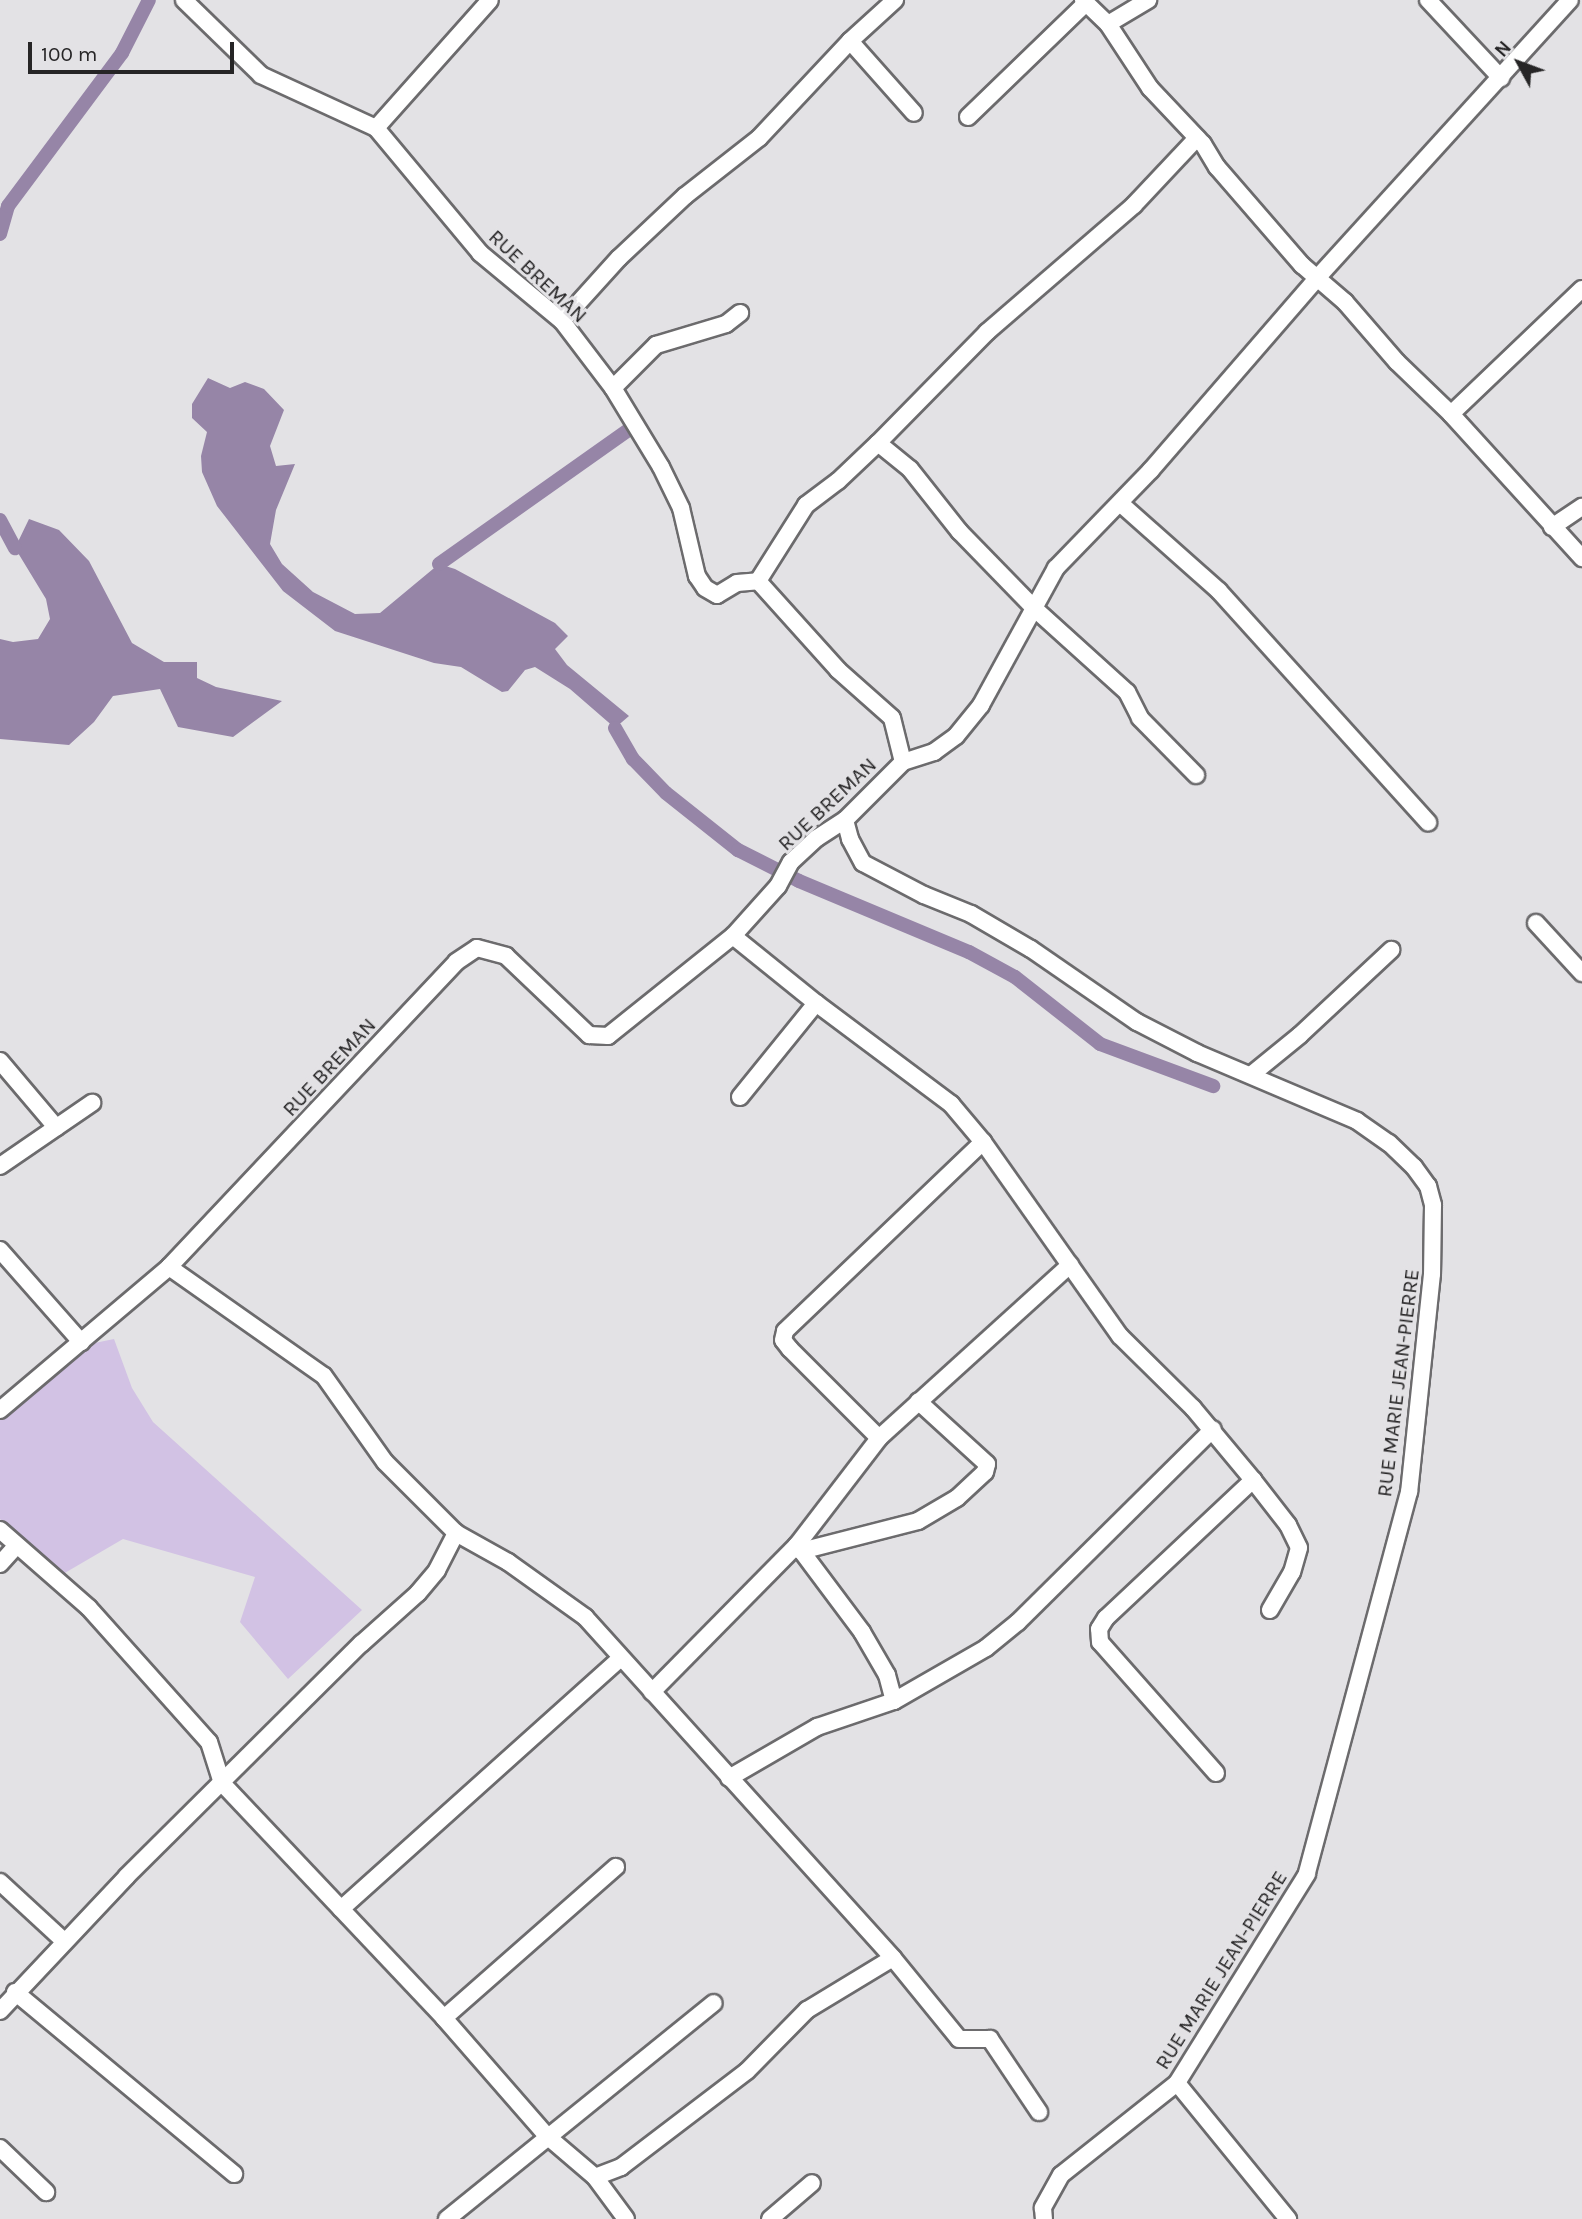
<!DOCTYPE html>
<style>
body{margin:0}
#map{position:relative;width:1582px;height:2219px;overflow:hidden;background:#e3e2e5;font-family:Karla,sans-serif}
div>[style]{position:absolute}
.green>*{inset:0;background:#d2c2e4}
.water>*{inset:0;background:#9685a7}
.canal>*{height:14px;margin:-7px;padding:0 7px;transform-origin:7px;border-radius:7px;background:#9685a7}
.roads{filter:drop-shadow(2px 0 #6c6b6d) drop-shadow(-2px 0 #6c6b6d) drop-shadow(0 2px #6c6b6d) drop-shadow(0 -2px #6c6b6d)}
.minor>*{height:16px;margin:-8px;padding:0 8px;transform-origin:8px;border-radius:8px;background:#fff}
span{translate:-50% -50%;white-space:nowrap;text-align:center;line-height:1.15;-webkit-text-stroke:6px #e3e2e5;paint-order:stroke}
.street-label{font-size:21px;color:#262526}
.north{position:absolute;left:1484px;top:28px;width:70px;height:70px;-webkit-text-stroke:5px #e3e2e5;paint-order:stroke;rotate:311deg;font-size:19px;font-weight:700;line-height:28px;text-align:center;color:#262526}
.north::after{content:'';display:block;margin:auto;width:24px;height:32px;background:#262526;clip-path:polygon(50% 0,100% 100%,50% 72%,0 100%)}
.scale{position:absolute;left:28px;top:42px;width:206px;height:32px;box-sizing:border-box;border:4px solid #262526;border-top:0;padding-left:9px;font-size:21px;line-height:24px;white-space:nowrap;color:#262526;-webkit-text-stroke:5px #e3e2e5;paint-order:stroke}
</style>
<div id="map">
<div class="green">
<div style="clip-path:polygon(114px 1339px,132px 1388px,153px 1422px,362px 1610px,288px 1679px,240px 1622px,255px 1577px,123px 1539px,63px 1574px,0 1519px,0 1415px,85px 1345px)"></div>
</div>
<div class="water">
<div style="clip-path:polygon(208px 378px,230px 388px,245px 382px,264px 389px,284px 410px,270px 446px,276px 466px,295px 464px,276px 510px,270px 544px,282px 564px,313px 592px,355px 614px,380px 613px,439px 564px,455px 569px,555px 623px,568px 636px,555px 649px,567px 665px,629px 716px,615px 728px,570px 689px,535px 667px,525px 670px,508px 691px,502px 692px,461px 667px,434px 663px,335px 631px,283px 591px,217px 506px,202px 472px,201px 456px,207px 432px,192px 418px,192px 404px)"></div>
<div style="clip-path:polygon(29px 519px,59px 530px,89px 561px,132px 643px,164px 662px,197px 662px,197px 678px,216px 687px,282px 701px,233px 737px,178px 727px,160px 689px,113px 696px,94px 722px,69px 745px,0 739px,0 639px,13px 642px,38px 639px,50px 619px,46px 599px,15px 548px)"></div>
</div>
<div class="canal">
<div style="left:0;top:234px;width:29px;rotate:-74deg"></div>
<div style="left:8px;top:206px;width:191px;rotate:-53.3deg"></div>
<div style="left:122px;top:53px;width:59px;rotate:-63deg"></div>
<div style="left:0;top:520px;width:32px;rotate:62deg"></div>
<div style="left:439px;top:564px;width:232px;rotate:-35.3deg"></div>
<div style="left:615px;top:728px;width:36px;rotate:60deg"></div>
<div style="left:633px;top:759px;width:47px;rotate:45.9deg"></div>
<div style="left:666px;top:793px;width:92px;rotate:38.4deg"></div>
<div style="left:738px;top:850px;width:68px;rotate:26.9deg"></div>
<div style="left:799px;top:881px;width:184px;rotate:22.7deg"></div>
<div style="left:969px;top:952px;width:52px;rotate:28.5deg"></div>
<div style="left:1015px;top:977px;width:108px;rotate:38.2deg"></div>
<div style="left:1100px;top:1044px;width:121px;rotate:20.4deg"></div>
</div>
<div class="roads">
<div class="minor">
<div style="left:184px;top:0;width:107px;rotate:44.2deg"></div>
<div style="left:261px;top:75px;width:127px;rotate:24.7deg"></div>
<div style="left:376px;top:128px;width:163px;rotate:50.2deg"></div>
<div style="left:480px;top:253px;width:107px;rotate:39.7deg"></div>
<div style="left:562px;top:321px;width:84px;rotate:52.7deg"></div>
<div style="left:613px;top:388px;width:92px;rotate:58.7deg"></div>
<div style="left:661px;top:467px;width:46px;rotate:64deg"></div>
<div style="left:681px;top:508px;width:70px;rotate:76.8deg"></div>
<div style="left:697px;top:576px;width:14px;rotate:56deg"></div>
<div style="left:705px;top:588px;width:14px;rotate:30deg"></div>
<div style="left:717px;top:595px;width:23px;rotate:-31deg"></div>
<div style="left:737px;top:583px;width:21px;rotate:-5deg"></div>
<div style="left:758px;top:581px;width:120px;rotate:48deg"></div>
<div style="left:838px;top:670px;width:72px;rotate:41.6deg"></div>
<div style="left:892px;top:718px;width:45px;rotate:76deg"></div>
<div style="left:1083px;top:0;width:35px;rotate:44deg"></div>
<div style="left:1108px;top:24px;width:77px;rotate:56.7deg"></div>
<div style="left:1150px;top:88px;width:77px;rotate:46.6deg"></div>
<div style="left:1203px;top:144px;width:27px;rotate:59deg"></div>
<div style="left:1217px;top:167px;width:130px;rotate:49.1deg"></div>
<div style="left:1302px;top:265px;width:57px;rotate:40.7deg"></div>
<div style="left:1345px;top:302px;width:79px;rotate:49.1deg"></div>
<div style="left:1397px;top:362px;width:75px;rotate:43.9deg"></div>
<div style="left:1451px;top:414px;width:195px;rotate:47.7deg"></div>
<div style="left:1428px;top:0;width:107px;rotate:46.9deg"></div>
<div style="left:1108px;top:24px;width:47px;rotate:-31deg"></div>
<div style="left:850px;top:41px;width:96px;rotate:48.4deg"></div>
<div style="left:968px;top:117px;width:164px;rotate:-44deg"></div>
<div style="left:376px;top:128px;width:171px;rotate:-48.3deg"></div>
<div style="left:562px;top:321px;width:85px;rotate:-47.9deg"></div>
<div style="left:619px;top:258px;width:91px;rotate:-43.2deg"></div>
<div style="left:685px;top:196px;width:94px;rotate:-38.1deg"></div>
<div style="left:759px;top:138px;width:133px;rotate:-46.8deg"></div>
<div style="left:850px;top:41px;width:61px;rotate:-42.3deg"></div>
<div style="left:613px;top:388px;width:61px;rotate:-45deg"></div>
<div style="left:656px;top:345px;width:73px;rotate:-16.7deg"></div>
<div style="left:726px;top:324px;width:18px;rotate:-38deg"></div>
<div style="left:1451px;top:414px;width:181px;rotate:-43.7deg"></div>
<div style="left:878px;top:443px;width:41px;rotate:39.1deg"></div>
<div style="left:910px;top:469px;width:80px;rotate:51.6deg"></div>
<div style="left:960px;top:532px;width:107px;rotate:45.8deg"></div>
<div style="left:1035px;top:609px;width:124px;rotate:42.1deg"></div>
<div style="left:1127px;top:692px;width:29px;rotate:63deg"></div>
<div style="left:1140px;top:718px;width:80px;rotate:45.5deg"></div>
<div style="left:1120px;top:503px;width:132px;rotate:41.6deg"></div>
<div style="left:1219px;top:591px;width:312px;rotate:47.9deg"></div>
<div style="left:1552px;top:527px;width:36px;rotate:-34deg"></div>
<div style="left:758px;top:581px;width:90px;rotate:-57.7deg"></div>
<div style="left:806px;top:505px;width:40px;rotate:-37deg"></div>
<div style="left:838px;top:481px;width:55px;rotate:-43.5deg"></div>
<div style="left:878px;top:443px;width:156px;rotate:-45.5deg"></div>
<div style="left:987px;top:332px;width:194px;rotate:-40.8deg"></div>
<div style="left:1134px;top:205px;width:92px;rotate:-46.8deg"></div>
<div style="left:845px;top:820px;width:20px;rotate:75deg"></div>
<div style="left:850px;top:839px;width:27px;rotate:62deg"></div>
<div style="left:863px;top:863px;width:69px;rotate:27.7deg"></div>
<div style="left:924px;top:895px;width:51px;rotate:22deg"></div>
<div style="left:971px;top:914px;width:69px;rotate:30.3deg"></div>
<div style="left:1031px;top:949px;width:129px;rotate:34.6deg"></div>
<div style="left:1137px;top:1022px;width:68px;rotate:27.3deg"></div>
<div style="left:1197px;top:1053px;width:174px;rotate:23deg"></div>
<div style="left:1357px;top:1121px;width:39px;rotate:35deg"></div>
<div style="left:1389px;top:1143px;width:35px;rotate:44deg"></div>
<div style="left:1414px;top:1167px;width:24px;rotate:54deg"></div>
<div style="left:1428px;top:1186px;width:20px;rotate:75deg"></div>
<div style="left:1433px;top:1205px;width:69px;rotate:90.8deg"></div>
<div style="left:1432px;top:1274px;width:219px;rotate:96deg"></div>
<div style="left:1409px;top:1492px;width:395px;rotate:105deg"></div>
<div style="left:1307px;top:1874px;width:246px;rotate:121.9deg"></div>
<div style="left:1177px;top:2083px;width:148px;rotate:141.6deg"></div>
<div style="left:1061px;top:2175px;width:38px;rotate:119deg"></div>
<div style="left:1043px;top:2208px;width:11px;rotate:85deg"></div>
<div style="left:1536px;top:923px;width:68px;rotate:47.4deg"></div>
<div style="left:733px;top:936px;width:107px;rotate:38.9deg"></div>
<div style="left:816px;top:1003px;width:169px;rotate:36.8deg"></div>
<div style="left:951px;top:1104px;width:50px;rotate:49.9deg"></div>
<div style="left:983px;top:1142px;width:237px;rotate:54.8deg"></div>
<div style="left:1120px;top:1336px;width:103px;rotate:44.6deg"></div>
<div style="left:1193px;top:1408px;width:94px;rotate:50.2deg"></div>
<div style="left:1253px;top:1480px;width:57px;rotate:52.1deg"></div>
<div style="left:1288px;top:1525px;width:25px;rotate:64deg"></div>
<div style="left:1299px;top:1548px;width:25px;rotate:106deg"></div>
<div style="left:1292px;top:1572px;width:44px;rotate:120.1deg"></div>
<div style="left:0;top:1061px;width:87px;rotate:49.7deg"></div>
<div style="left:1251px;top:1075px;width:63px;rotate:-39.2deg"></div>
<div style="left:1300px;top:1035px;width:125px;rotate:-43deg"></div>
<div style="left:740px;top:1097px;width:121px;rotate:-51deg"></div>
<div style="left:0;top:1166px;width:112px;rotate:-34.4deg"></div>
<div style="left:0;top:1250px;width:123px;rotate:48.6deg"></div>
<div style="left:169px;top:1267px;width:189px;rotate:35.1deg"></div>
<div style="left:324px;top:1376px;width:105px;rotate:54.7deg"></div>
<div style="left:385px;top:1462px;width:100px;rotate:45deg"></div>
<div style="left:456px;top:1533px;width:60px;rotate:29.1deg"></div>
<div style="left:508px;top:1562px;width:95px;rotate:35.5deg"></div>
<div style="left:585px;top:1617px;width:460px;rotate:47.9deg"></div>
<div style="left:893px;top:1958px;width:104px;rotate:50.8deg"></div>
<div style="left:959px;top:2039px;width:31px"></div>
<div style="left:990px;top:2039px;width:88px;rotate:56.1deg"></div>
<div style="left:0;top:1410px;width:221px;rotate:-40.2deg"></div>
<div style="left:169px;top:1267px;width:419px;rotate:-46.7deg"></div>
<div style="left:456px;top:962px;width:25px;rotate:-34deg"></div>
<div style="left:477px;top:948px;width:30px;rotate:15deg"></div>
<div style="left:506px;top:956px;width:115px;rotate:43.6deg"></div>
<div style="left:589px;top:1035px;width:19px;rotate:3deg"></div>
<div style="left:608px;top:1036px;width:160px;rotate:-38.7deg"></div>
<div style="left:733px;top:936px;width:67px;rotate:-48deg"></div>
<div style="left:778px;top:886px;width:27px;rotate:-62deg"></div>
<div style="left:791px;top:862px;width:35px;rotate:-43deg"></div>
<div style="left:817px;top:838px;width:33px;rotate:-33deg"></div>
<div style="left:845px;top:820px;width:82px;rotate:-45deg"></div>
<div style="left:903px;top:762px;width:33px;rotate:-18deg"></div>
<div style="left:934px;top:752px;width:27px;rotate:-36deg"></div>
<div style="left:956px;top:736px;width:40px;rotate:-51deg"></div>
<div style="left:981px;top:705px;width:156px;rotate:-61.3deg"></div>
<div style="left:1056px;top:568px;width:136px;rotate:-45.9deg"></div>
<div style="left:1151px;top:470px;width:255px;rotate:-49.1deg"></div>
<div style="left:1318px;top:277px;width:374px;rotate:-47.7deg"></div>
<div style="left:879px;top:1438px;width:126px;rotate:-135deg"></div>
<div style="left:790px;top:1349px;width:11px;rotate:-128deg"></div>
<div style="left:783px;top:1340px;width:9px;rotate:-77deg"></div>
<div style="left:785px;top:1331px;width:274px;rotate:-43.7deg"></div>
<div style="left:0;top:1530px;width:118px;rotate:41.2deg"></div>
<div style="left:89px;top:1608px;width:180px;rotate:48.2deg"></div>
<div style="left:209px;top:1742px;width:43px;rotate:72.4deg"></div>
<div style="left:222px;top:1783px;width:323px;rotate:46.6deg"></div>
<div style="left:444px;top:2018px;width:157px;rotate:48.9deg"></div>
<div style="left:547px;top:2136px;width:63px;rotate:40.5deg"></div>
<div style="left:595px;top:2177px;width:52px;rotate:53.6deg"></div>
<div style="left:797px;top:1545px;width:109px;rotate:53.2deg"></div>
<div style="left:862px;top:1632px;width:50px;rotate:59.8deg"></div>
<div style="left:887px;top:1675px;width:27px;rotate:75deg"></div>
<div style="left:801px;top:1551px;width:121px;rotate:-14.4deg"></div>
<div style="left:918px;top:1521px;width:45px;rotate:-30.5deg"></div>
<div style="left:957px;top:1498px;width:38px;rotate:-43deg"></div>
<div style="left:985px;top:1472px;width:8px;rotate:-76deg"></div>
<div style="left:987px;top:1464px;width:93px;rotate:-137.6deg"></div>
<div style="left:0;top:1564px;width:25px;rotate:-48deg"></div>
<div style="left:652px;top:1692px;width:206px;rotate:-45.4deg"></div>
<div style="left:797px;top:1545px;width:135px;rotate:-52.5deg"></div>
<div style="left:879px;top:1438px;width:258px;rotate:-42.2deg"></div>
<div style="left:1216px;top:1773px;width:175px;rotate:-131.5deg"></div>
<div style="left:1100px;top:1642px;width:13px;rotate:-94deg"></div>
<div style="left:1099px;top:1629px;width:13px;rotate:-58deg"></div>
<div style="left:1106px;top:1618px;width:202px;rotate:-43.2deg"></div>
<div style="left:729px;top:1778px;width:102px;rotate:-30.1deg"></div>
<div style="left:817px;top:1727px;width:81px;rotate:-18.7deg"></div>
<div style="left:894px;top:1701px;width:106px;rotate:-29.9deg"></div>
<div style="left:986px;top:1648px;width:41px;rotate:-39.1deg"></div>
<div style="left:1018px;top:1622px;width:274px;rotate:-44.7deg"></div>
<div style="left:0;top:1882px;width:87px;rotate:42.7deg"></div>
<div style="left:341px;top:1909px;width:376px;rotate:-41.9deg"></div>
<div style="left:15px;top:1992px;width:285px;rotate:39.7deg"></div>
<div style="left:0;top:2011px;width:185px;rotate:-46.7deg"></div>
<div style="left:127px;top:1876px;width:330px;rotate:-44.8deg"></div>
<div style="left:361px;top:1644px;width:76px;rotate:-41.8deg"></div>
<div style="left:418px;top:1593px;width:30px;rotate:-50deg"></div>
<div style="left:437px;top:1570px;width:42px;rotate:-62.8deg"></div>
<div style="left:444px;top:2018px;width:229px;rotate:-41.3deg"></div>
<div style="left:1177px;top:2083px;width:176px;rotate:50.8deg"></div>
<div style="left:0;top:2148px;width:64px;rotate:43.7deg"></div>
<div style="left:595px;top:2177px;width:28px;rotate:-21deg"></div>
<div style="left:621px;top:2167px;width:158px;rotate:-37.3deg"></div>
<div style="left:747px;top:2071px;width:86px;rotate:-45.5deg"></div>
<div style="left:807px;top:2010px;width:100px;rotate:-31.2deg"></div>
<div style="left:447px;top:2219px;width:343px;rotate:-39deg"></div>
<div style="left:770px;top:2219px;width:55px;rotate:-40.6deg"></div>
</div>
</div>
<div class="street-label">
<span style="left:538px;top:276px;rotate:43deg">RUE BREMAN</span>
<span style="left:827px;top:804px;rotate:-43deg">RUE BREMAN</span>
<span style="left:329px;top:1067px;rotate:-47deg">RUE BREMAN</span>
<span style="left:1398px;top:1383px;rotate:-83deg">RUE MARIE JEAN-PIERRE</span>
<span style="left:1221px;top:1970px;rotate:-58deg">RUE MARIE JEAN-PIERRE</span>
</div>
<div class="north">N</div>
<div class="scale">100 m</div>
</div>
